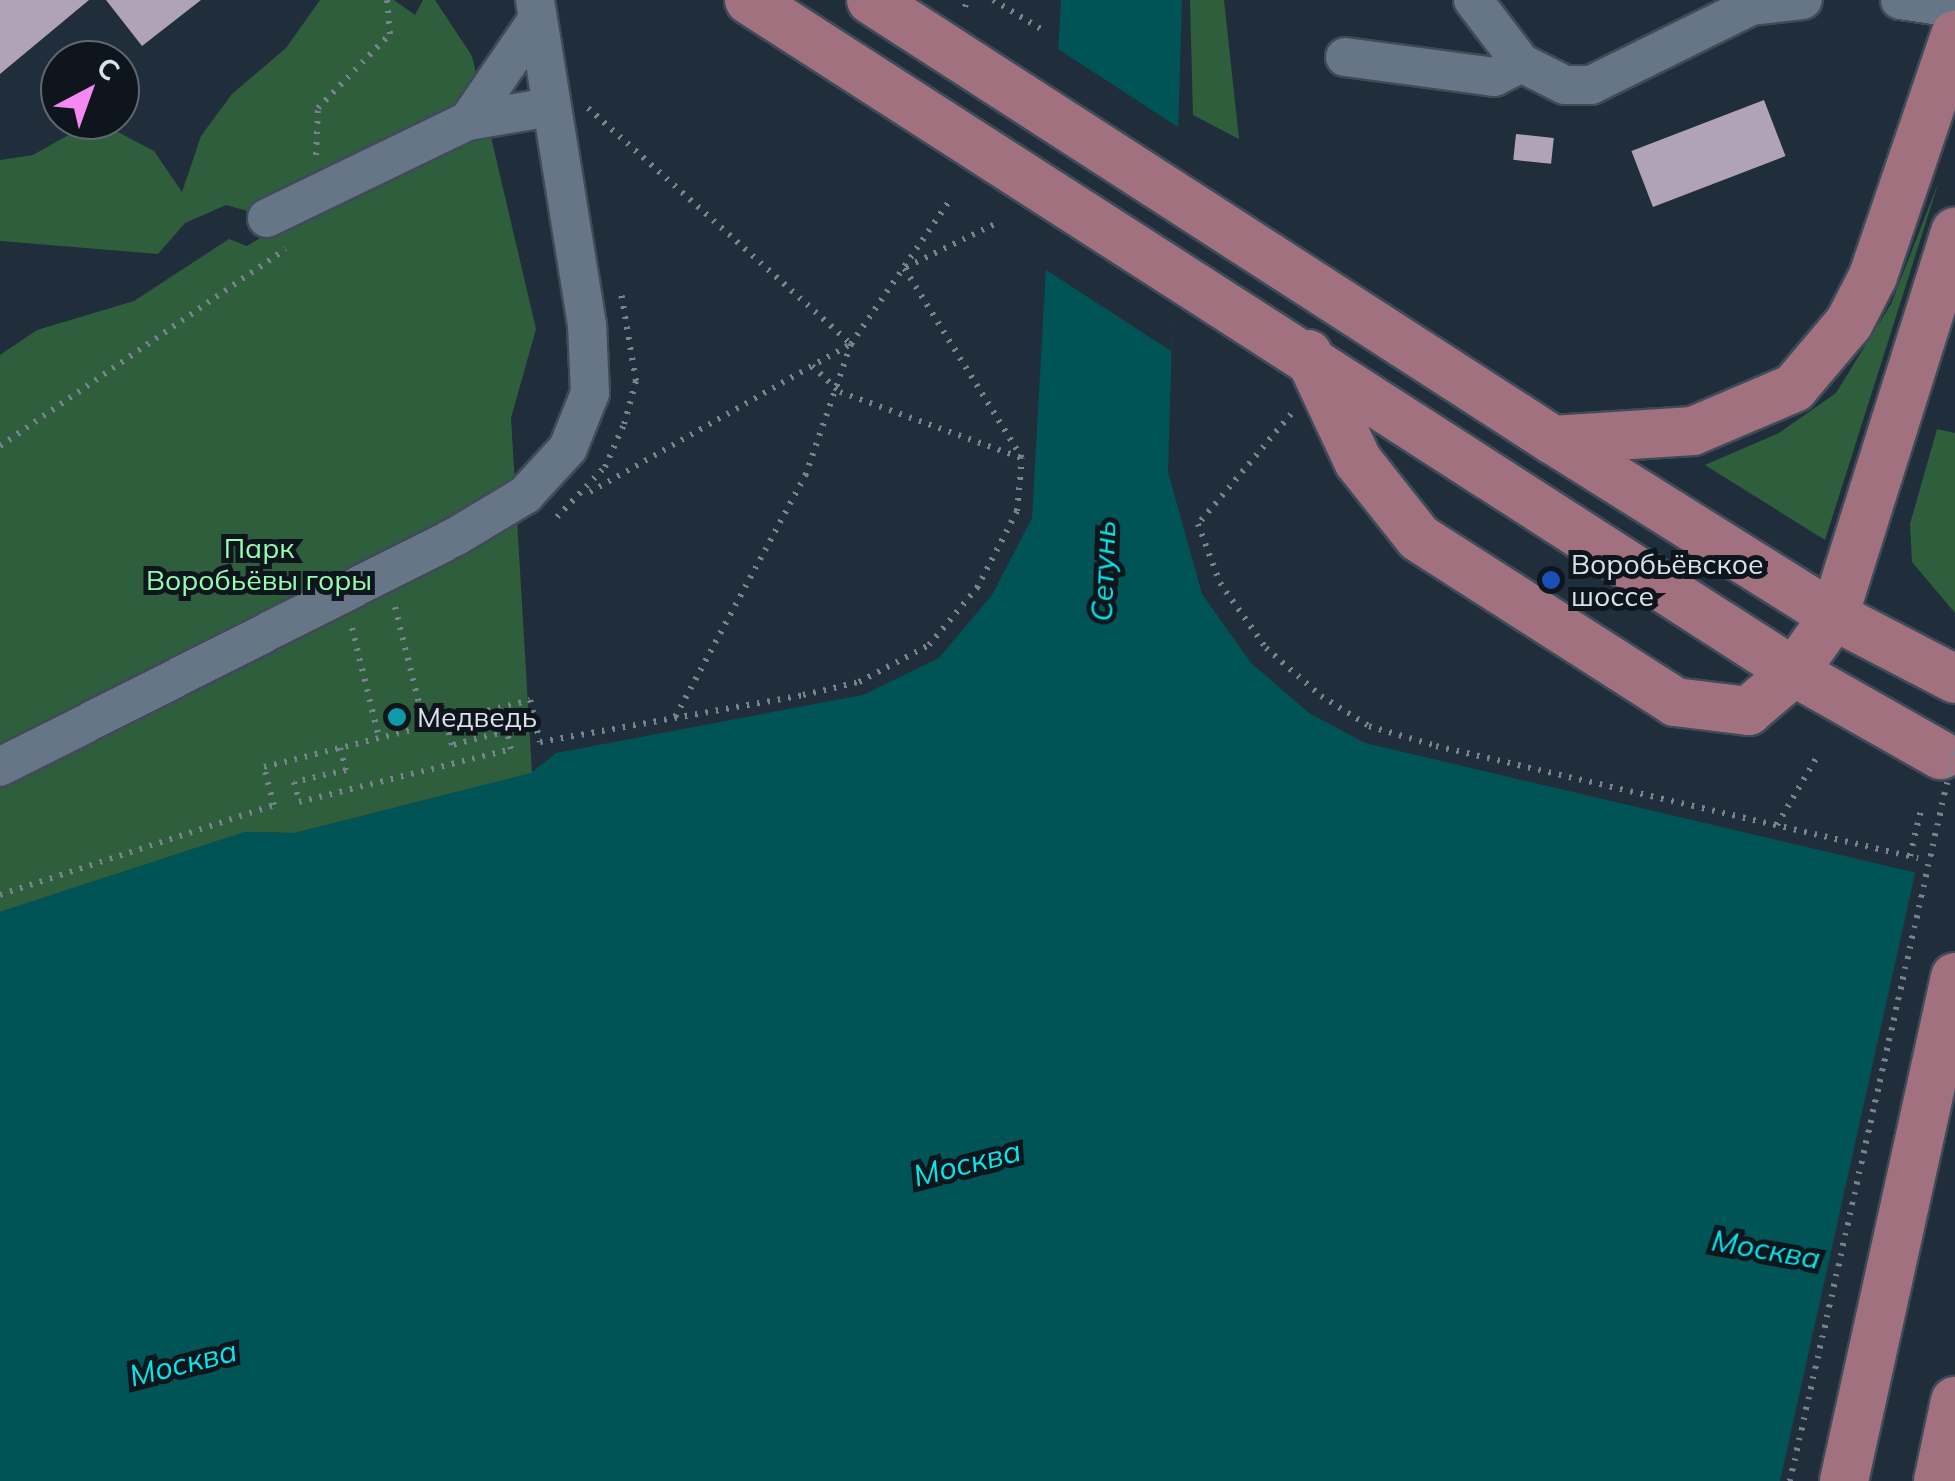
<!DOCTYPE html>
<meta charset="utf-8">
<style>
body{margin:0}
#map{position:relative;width:1955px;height:1481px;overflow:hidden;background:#202e3c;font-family:Mulish,sans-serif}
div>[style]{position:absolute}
.green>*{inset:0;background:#2f5e3d}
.water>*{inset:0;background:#015455}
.pier>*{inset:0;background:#202e3c}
.building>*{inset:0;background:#b1a3b7;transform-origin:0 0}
.path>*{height:6px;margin-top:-3px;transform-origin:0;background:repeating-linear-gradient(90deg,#77838e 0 2.5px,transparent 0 10.5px)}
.roads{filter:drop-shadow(2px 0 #3f4b57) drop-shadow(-2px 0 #3f4b57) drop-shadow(0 2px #3f4b57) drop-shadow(0 -2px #3f4b57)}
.minor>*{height:38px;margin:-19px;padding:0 19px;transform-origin:19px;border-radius:19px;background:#677687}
.major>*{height:48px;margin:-24px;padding:0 24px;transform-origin:24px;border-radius:24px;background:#a27180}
.path-bridge>*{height:6px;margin-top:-3px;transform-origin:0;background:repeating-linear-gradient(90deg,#77838e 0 2.5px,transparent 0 10.5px)}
.dots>*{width:28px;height:28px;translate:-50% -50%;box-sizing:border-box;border:5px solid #0f151c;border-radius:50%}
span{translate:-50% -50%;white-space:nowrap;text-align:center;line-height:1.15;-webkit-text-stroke:10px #0f151c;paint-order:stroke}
.park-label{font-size:28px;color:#93fdb1}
.poi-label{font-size:28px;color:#d9e2eb}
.left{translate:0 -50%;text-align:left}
.water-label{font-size:30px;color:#01e9eb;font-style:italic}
.north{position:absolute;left:40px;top:40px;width:100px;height:100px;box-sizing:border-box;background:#0f151c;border:2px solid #60676f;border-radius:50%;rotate:41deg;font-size:28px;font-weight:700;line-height:40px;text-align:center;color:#d9e2eb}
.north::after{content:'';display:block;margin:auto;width:35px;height:45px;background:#f389f1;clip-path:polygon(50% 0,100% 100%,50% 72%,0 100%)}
</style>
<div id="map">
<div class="green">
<div style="clip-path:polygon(320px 0,394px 0,415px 15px,423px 0,435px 0,472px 56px,536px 329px,511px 418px,532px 773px,295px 833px,245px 832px,0 912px,0 355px,37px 330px,134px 301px,229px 239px,247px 246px,273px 230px,259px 214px,226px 205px,185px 223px,158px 254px,0 241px,0 160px,33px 155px,95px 120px,154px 151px,182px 192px,201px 136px,232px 94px,286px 48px)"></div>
<div style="clip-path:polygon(1190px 0,1224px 0,1239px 139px,1193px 115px)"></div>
<div style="clip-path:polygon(1939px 181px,1825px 540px,1705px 465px,1779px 433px,1836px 393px,1891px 304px)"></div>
<div style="clip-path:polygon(1937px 429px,1955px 433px,1955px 613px,1912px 562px,1910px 524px)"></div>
</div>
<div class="water">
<div style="clip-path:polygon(1061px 0,1182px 0,1168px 472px,1202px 594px,1251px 663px,1309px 713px,1365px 743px,1955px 882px,1955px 1481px,0 1481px,0 912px,245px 832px,295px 833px,531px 773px,556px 753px,863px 695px,939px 658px,992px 595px,1032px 518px)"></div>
</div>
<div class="pier">
<div style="clip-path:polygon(1052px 45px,1184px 131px,1171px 351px,1037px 264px)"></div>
<div style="clip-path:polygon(1916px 869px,1955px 877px,1955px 1481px,1780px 1481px)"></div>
</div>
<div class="building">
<div style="clip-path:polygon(0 0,89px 0,0 74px)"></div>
<div style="clip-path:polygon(106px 0,201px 0,142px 46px)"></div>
<div style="left:1764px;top:100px;width:60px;height:142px;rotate:69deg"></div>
<div style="left:1516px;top:134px;width:38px;height:26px;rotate:6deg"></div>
</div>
<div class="path">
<div style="left:993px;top:0;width:62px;rotate:31.1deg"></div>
<div style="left:965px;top:7px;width:7px;rotate:-74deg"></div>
<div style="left:588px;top:108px;width:353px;rotate:41.9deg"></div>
<div style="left:851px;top:344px;width:138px;rotate:109.1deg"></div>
<div style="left:806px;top:474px;width:276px;rotate:118.3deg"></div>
<div style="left:316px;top:155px;width:47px;rotate:-87.6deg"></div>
<div style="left:318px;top:108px;width:103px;rotate:-45.8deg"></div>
<div style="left:390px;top:34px;width:34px;rotate:-95deg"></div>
<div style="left:906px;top:267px;width:99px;rotate:-25.8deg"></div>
<div style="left:812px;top:366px;width:38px;rotate:43deg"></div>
<div style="left:840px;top:392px;width:193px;rotate:20deg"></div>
<div style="left:1291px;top:414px;width:144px;rotate:130.2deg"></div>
<div style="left:1198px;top:524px;width:63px;rotate:69.6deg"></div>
<div style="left:1220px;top:583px;width:80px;rotate:54.7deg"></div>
<div style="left:1266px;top:648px;width:73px;rotate:41.1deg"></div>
<div style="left:1321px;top:696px;width:57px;rotate:32deg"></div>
<div style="left:1369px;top:726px;width:70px;rotate:16.6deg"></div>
<div style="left:1436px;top:746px;width:495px;rotate:13.1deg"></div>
<div style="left:0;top:446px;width:347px;rotate:-34.6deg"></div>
<div style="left:590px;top:492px;width:300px;rotate:-29.6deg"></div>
<div style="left:851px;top:344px;width:178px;rotate:-55.5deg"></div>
<div style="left:557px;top:517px;width:69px;rotate:-46.2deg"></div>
<div style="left:605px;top:467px;width:47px;rotate:-66.2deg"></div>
<div style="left:624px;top:424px;width:45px;rotate:-74.4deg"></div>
<div style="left:636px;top:381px;width:90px;rotate:-99.6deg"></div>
<div style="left:395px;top:607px;width:124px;rotate:76deg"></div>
<div style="left:352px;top:628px;width:113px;rotate:76.2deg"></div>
<div style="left:340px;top:748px;width:23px;rotate:75deg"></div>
<div style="left:346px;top:770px;width:53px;rotate:167deg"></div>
<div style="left:294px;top:782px;width:21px;rotate:76deg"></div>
<div style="left:299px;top:802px;width:219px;rotate:-14deg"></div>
<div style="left:511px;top:749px;width:18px;rotate:-103deg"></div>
<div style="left:507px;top:731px;width:57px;rotate:165.7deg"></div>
<div style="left:452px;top:745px;width:25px;rotate:-104deg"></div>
<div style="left:1777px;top:825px;width:81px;rotate:-59.6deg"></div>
<div style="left:1910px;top:856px;width:47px;rotate:-76.6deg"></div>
<div style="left:0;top:895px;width:288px;rotate:-18.2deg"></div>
<div style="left:274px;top:805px;width:39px;rotate:-105deg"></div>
<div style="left:264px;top:767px;width:274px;rotate:-14.1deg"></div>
<div style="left:530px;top:700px;width:43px;rotate:76.6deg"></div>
<div style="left:540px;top:742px;width:267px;rotate:-10.1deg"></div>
<div style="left:803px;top:695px;width:57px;rotate:-13.1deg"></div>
<div style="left:859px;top:682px;width:79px;rotate:-27.9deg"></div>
<div style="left:929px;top:645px;width:75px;rotate:-49.9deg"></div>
<div style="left:977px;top:588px;width:87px;rotate:-62.5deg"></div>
<div style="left:1017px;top:511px;width:53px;rotate:-84.6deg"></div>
<div style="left:1022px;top:458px;width:224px;rotate:-121.8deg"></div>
</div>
<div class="roads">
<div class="minor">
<div style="left:1473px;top:0;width:79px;rotate:52.7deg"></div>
<div style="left:1521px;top:63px;width:49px;rotate:26.6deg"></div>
<div style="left:1565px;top:85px;width:26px"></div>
<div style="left:1591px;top:85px;width:178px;rotate:-26.3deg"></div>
<div style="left:1751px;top:6px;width:52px;rotate:-6.6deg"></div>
<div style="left:1900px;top:0;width:56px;rotate:8.3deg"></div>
<div style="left:1345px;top:57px;width:150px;rotate:7.6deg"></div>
<div style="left:1494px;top:77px;width:30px;rotate:-27deg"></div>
<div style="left:468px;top:121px;width:119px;rotate:-55.6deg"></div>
<div style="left:267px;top:218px;width:223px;rotate:-25.8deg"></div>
<div style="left:468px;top:121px;width:84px;rotate:-9.6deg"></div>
<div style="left:0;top:767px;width:510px;rotate:-26.82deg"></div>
<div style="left:455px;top:537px;width:82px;rotate:-31deg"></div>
<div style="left:525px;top:495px;width:64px;rotate:-47.5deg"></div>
<div style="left:568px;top:448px;width:59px;rotate:-68.2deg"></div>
<div style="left:590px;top:393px;width:68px;rotate:-92.5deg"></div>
<div style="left:587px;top:325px;width:329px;rotate:-99.1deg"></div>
</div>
<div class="major">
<div style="left:749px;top:0;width:1242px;rotate:32.74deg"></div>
<div style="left:1794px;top:672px;width:169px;rotate:29.5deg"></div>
<div style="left:871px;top:0;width:812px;rotate:32.83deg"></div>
<div style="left:1553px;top:440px;width:332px;rotate:32.1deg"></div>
<div style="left:1834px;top:616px;width:136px;rotate:27.5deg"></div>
<div style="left:1308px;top:354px;width:118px;rotate:65deg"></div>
<div style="left:1358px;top:461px;width:98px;rotate:51.6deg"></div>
<div style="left:1419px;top:538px;width:304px;rotate:32.6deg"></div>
<div style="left:1675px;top:702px;width:74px;rotate:7deg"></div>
<div style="left:1748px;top:711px;width:60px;rotate:-40.3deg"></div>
<div style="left:1794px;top:672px;width:69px;rotate:-54.5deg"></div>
<div style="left:1834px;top:616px;width:403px;rotate:-72.5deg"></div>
<div style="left:1553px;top:440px;width:140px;rotate:-3.7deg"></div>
<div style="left:1693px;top:431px;width:110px;rotate:-23.1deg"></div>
<div style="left:1794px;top:388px;width:85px;rotate:-49.8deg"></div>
<div style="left:1849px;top:323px;width:53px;rotate:-62.9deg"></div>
<div style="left:1873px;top:276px;width:255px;rotate:-71.2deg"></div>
<div style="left:1844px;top:1481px;width:516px;rotate:-77.58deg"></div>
<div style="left:1938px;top:1481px;width:82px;rotate:-78deg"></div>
</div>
</div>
<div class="path-bridge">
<div style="left:1790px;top:1481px;width:752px;rotate:-77.33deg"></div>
</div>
<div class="dots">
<div style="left:1551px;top:580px;background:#1a4fb4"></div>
<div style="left:397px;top:717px;background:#0f9aa8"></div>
</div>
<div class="park-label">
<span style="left:259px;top:564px">Парк<br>Воробьёвы горы</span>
</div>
<div class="poi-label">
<span class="left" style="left:1571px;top:580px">Воробьёвское<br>шоссе</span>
<span class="left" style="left:417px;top:717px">Медведь</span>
</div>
<div class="water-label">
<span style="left:1103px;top:571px;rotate:-88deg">Сетунь</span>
<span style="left:967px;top:1163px;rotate:-14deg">Москва</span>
<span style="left:1766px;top:1249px;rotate:10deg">Москва</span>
<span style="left:183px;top:1363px;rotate:-14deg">Москва</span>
</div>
<div class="north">С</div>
</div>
